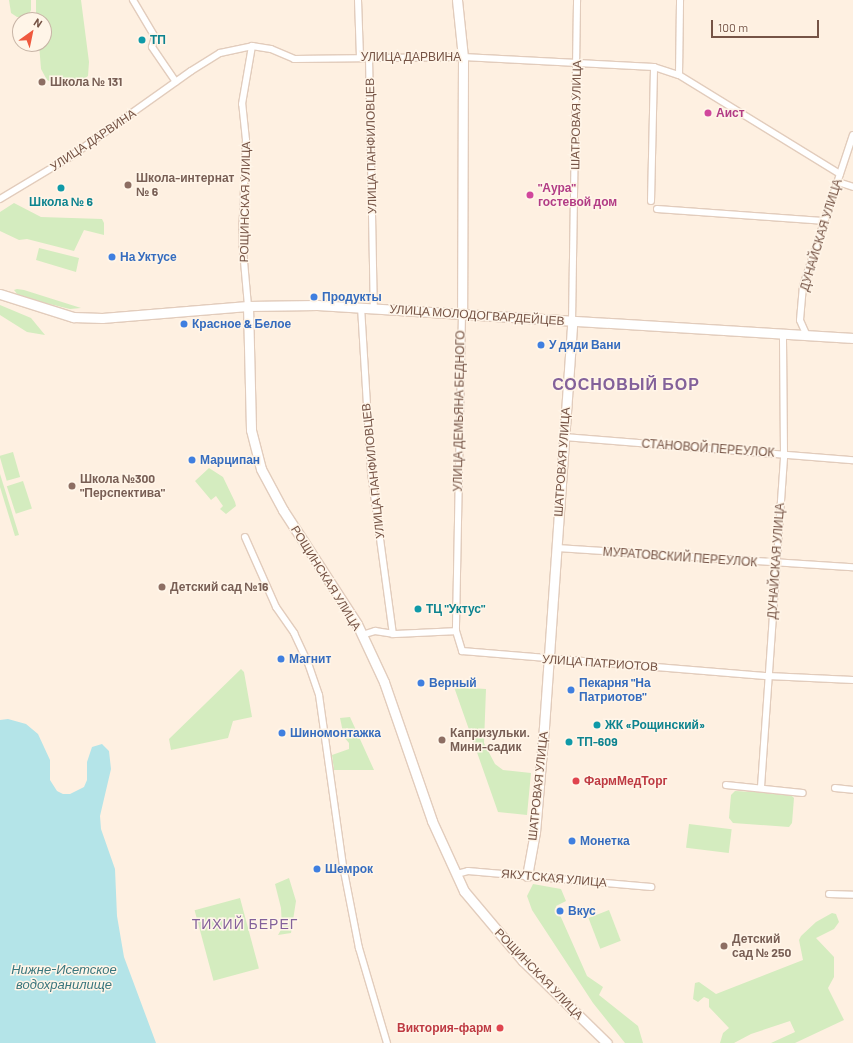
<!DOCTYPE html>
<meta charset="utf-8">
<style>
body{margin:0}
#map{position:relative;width:853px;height:1043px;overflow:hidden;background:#fef0e1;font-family:Barlow,sans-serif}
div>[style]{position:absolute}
.green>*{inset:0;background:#d4ecbf;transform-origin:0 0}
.water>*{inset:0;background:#b4e4e8}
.roads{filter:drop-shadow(1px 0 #e2ccbc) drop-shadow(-1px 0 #e2ccbc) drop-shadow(0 1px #e2ccbc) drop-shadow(0 -1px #e2ccbc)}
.street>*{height:6px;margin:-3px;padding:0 3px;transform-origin:3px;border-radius:3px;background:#fff}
.secondary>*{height:9px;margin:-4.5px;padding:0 4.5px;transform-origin:4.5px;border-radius:4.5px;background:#fff}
.dots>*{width:11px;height:11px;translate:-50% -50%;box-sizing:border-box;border:2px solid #fff5e8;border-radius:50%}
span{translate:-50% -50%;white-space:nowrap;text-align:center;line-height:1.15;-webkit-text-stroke:3px #fff5e8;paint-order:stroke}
.culture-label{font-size:12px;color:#0d838f;font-weight:700}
.left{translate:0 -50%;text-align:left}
.street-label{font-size:12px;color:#765446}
.education-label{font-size:12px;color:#785e54;font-weight:700}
.hotel-label{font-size:12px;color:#b23c85;font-weight:700}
.shop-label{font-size:12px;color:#366cbe;font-weight:700}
.health-label{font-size:12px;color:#be3a42;font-weight:700}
.right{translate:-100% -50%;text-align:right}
.water-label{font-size:13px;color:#3a767d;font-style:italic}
.quarter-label{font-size:14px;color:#83619a;letter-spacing:1px}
.district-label{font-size:16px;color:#83619a;font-weight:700;letter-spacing:1px}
.north{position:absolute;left:12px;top:12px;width:40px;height:40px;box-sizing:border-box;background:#fff5e8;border:1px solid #c8b5a7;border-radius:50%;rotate:33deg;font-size:11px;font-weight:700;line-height:16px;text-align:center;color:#765446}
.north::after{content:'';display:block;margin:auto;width:14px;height:18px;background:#ef593e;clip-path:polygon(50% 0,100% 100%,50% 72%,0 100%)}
.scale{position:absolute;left:711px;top:20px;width:108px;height:18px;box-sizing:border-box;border:2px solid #765446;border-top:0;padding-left:5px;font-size:12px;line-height:14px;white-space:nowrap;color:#765446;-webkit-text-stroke:3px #fff5e8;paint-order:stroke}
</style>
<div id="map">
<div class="green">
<div style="clip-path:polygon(9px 0,31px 0,31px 10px,28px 17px,17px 17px,11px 13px)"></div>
<div style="clip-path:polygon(36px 0,81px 0,89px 62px,88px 76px,77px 84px,57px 85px,47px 80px,41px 69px,39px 44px,44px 44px,44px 20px,36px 20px)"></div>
<div style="clip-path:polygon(14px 203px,41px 217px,102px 219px,104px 223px,104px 235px,84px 230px,74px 251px,27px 239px,19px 240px,0 231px,0 212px)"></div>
<div style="clip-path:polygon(39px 248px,79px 258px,76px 272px,36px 260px)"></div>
<div style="clip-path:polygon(17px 289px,24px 290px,81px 308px,70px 309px,33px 300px,18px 295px,14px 290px)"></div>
<div style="clip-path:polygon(0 305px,31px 318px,45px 335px,27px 332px,0 315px)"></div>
<div style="left:13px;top:452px;width:26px;height:14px;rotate:74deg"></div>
<div style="clip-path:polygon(209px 468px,223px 477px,235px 502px,236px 506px,226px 514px,220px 509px,223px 506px,216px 496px,211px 500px,195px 481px)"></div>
<div style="clip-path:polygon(0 474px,19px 535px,15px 536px,0 487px)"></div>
<div style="left:23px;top:481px;width:29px;height:17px;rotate:72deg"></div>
<div style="clip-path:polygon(241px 669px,244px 672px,252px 717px,233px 721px,228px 738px,171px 750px,169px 739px)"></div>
<div style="clip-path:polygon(454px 687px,486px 689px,484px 743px,495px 764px,503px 770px,531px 773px,527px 815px,498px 812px)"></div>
<div style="clip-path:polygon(350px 717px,374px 770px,334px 770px,332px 755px,349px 749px,349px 743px,344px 737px,340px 718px)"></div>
<div style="clip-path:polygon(735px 791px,790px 794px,794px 798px,792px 823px,789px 827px,733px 823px,729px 818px,731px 795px)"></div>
<div style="left:689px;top:824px;width:43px;height:24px;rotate:7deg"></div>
<div style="clip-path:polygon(289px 878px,296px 901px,291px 933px,278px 935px,282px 928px,281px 908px,275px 884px)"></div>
<div style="clip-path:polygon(533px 884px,561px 889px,566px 901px,556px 906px,587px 976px,603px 987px,599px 995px,638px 1026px,643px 1043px,625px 1043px,593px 1003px,532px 910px,527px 896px)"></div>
<div style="left:240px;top:898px;width:73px;height:47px;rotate:75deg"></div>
<div style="left:609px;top:910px;width:33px;height:22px;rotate:69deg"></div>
<div style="clip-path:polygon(832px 913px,836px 914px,839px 922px,834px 929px,816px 938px,834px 957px,834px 977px,828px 988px,844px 1020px,795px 1043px,771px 1043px,795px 1032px,790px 1021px,751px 1034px,734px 1043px,720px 1043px,723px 1033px,729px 1028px,709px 1007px,709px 999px,704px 997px,698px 1002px,693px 999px,695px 983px,699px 982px,716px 994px,803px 960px,799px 940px,801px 936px,816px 922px)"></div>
</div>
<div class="water">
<div style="clip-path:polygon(8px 719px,26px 724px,38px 734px,50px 760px,50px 780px,57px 791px,63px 794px,70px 794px,84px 787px,87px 780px,87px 762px,92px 747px,102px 744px,109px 751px,111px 769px,100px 816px,101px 829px,115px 869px,117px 916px,124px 957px,156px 1043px,0 1043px,0 720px)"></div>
</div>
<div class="roads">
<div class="street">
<div style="left:133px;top:0;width:43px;rotate:59.3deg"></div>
<div style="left:155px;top:37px;width:10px;rotate:107deg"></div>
<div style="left:152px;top:47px;width:42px;rotate:55.6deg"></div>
<div style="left:358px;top:0;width:57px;rotate:88deg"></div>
<div style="left:369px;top:57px;width:251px;rotate:88.9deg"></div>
<div style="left:679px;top:75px;width:75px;rotate:-89.2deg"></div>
<div style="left:838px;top:182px;width:16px;rotate:18deg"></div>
<div style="left:0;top:199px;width:82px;rotate:-31deg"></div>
<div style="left:70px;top:157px;width:148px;rotate:-35.4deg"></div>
<div style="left:191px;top:71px;width:34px;rotate:-32deg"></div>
<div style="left:220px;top:53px;width:33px;rotate:-12deg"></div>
<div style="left:252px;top:46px;width:19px;rotate:9deg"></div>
<div style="left:271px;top:49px;width:25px;rotate:23deg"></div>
<div style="left:294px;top:59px;width:169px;rotate:-0.7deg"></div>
<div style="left:463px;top:57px;width:191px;rotate:3deg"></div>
<div style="left:654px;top:67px;width:26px;rotate:18deg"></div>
<div style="left:679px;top:75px;width:189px;rotate:31.6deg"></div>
<div style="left:651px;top:201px;width:134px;rotate:-88.7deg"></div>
<div style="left:657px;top:209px;width:166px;rotate:4.1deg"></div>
<div style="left:248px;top:306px;width:67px;rotate:-95.1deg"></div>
<div style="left:242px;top:239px;width:99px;rotate:-87.7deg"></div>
<div style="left:246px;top:140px;width:36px;rotate:-96deg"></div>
<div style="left:242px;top:104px;width:59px;rotate:-80.2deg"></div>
<div style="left:361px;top:307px;width:165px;rotate:86.5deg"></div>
<div style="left:371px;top:472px;width:163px;rotate:82.3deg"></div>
<div style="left:462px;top:313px;width:318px;rotate:91.1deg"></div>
<div style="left:456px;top:631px;width:21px;rotate:73deg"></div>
<div style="left:462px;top:651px;width:307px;rotate:4.7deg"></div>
<div style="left:768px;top:676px;width:85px;rotate:2.7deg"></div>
<div style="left:572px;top:322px;width:322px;rotate:-89.1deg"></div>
<div style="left:807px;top:336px;width:17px;rotate:-114deg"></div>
<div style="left:800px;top:320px;width:34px;rotate:-85deg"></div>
<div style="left:803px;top:286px;width:159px;rotate:-71.7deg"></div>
<div style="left:564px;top:437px;width:290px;rotate:4.6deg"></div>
<div style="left:245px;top:537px;width:77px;rotate:66.1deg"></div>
<div style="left:276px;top:607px;width:32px;rotate:55deg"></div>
<div style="left:294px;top:633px;width:33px;rotate:65deg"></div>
<div style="left:308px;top:663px;width:34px;rotate:71deg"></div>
<div style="left:319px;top:695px;width:173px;rotate:82deg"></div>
<div style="left:343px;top:866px;width:84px;rotate:79deg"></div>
<div style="left:359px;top:948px;width:99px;rotate:73.6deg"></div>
<div style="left:556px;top:548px;width:298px;rotate:3.7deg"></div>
<div style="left:362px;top:635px;width:14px;rotate:-17deg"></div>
<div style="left:375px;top:631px;width:18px;rotate:9deg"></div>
<div style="left:393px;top:634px;width:63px;rotate:-2.7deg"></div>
<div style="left:726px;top:785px;width:77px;rotate:5.9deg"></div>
<div style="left:761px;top:787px;width:334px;rotate:-86deg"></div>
<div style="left:784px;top:454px;width:118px;rotate:-90.5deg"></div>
<div style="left:835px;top:788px;width:18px;rotate:6deg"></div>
<div style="left:457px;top:874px;width:11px;rotate:-15deg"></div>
<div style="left:468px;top:871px;width:184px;rotate:5deg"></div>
<div style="left:829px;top:894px;width:24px;rotate:2deg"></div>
</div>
<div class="secondary">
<div style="left:457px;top:0;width:57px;rotate:84deg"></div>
<div style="left:463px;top:57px;width:256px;rotate:90.2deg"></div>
<div style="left:0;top:294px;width:77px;rotate:17.5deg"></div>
<div style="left:73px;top:317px;width:29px;rotate:2deg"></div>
<div style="left:102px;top:318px;width:146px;rotate:-4.7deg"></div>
<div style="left:248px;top:306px;width:69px;rotate:-0.8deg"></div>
<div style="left:317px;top:305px;width:537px;rotate:3.52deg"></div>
<div style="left:248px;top:306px;width:124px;rotate:88.6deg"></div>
<div style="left:251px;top:430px;width:40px;rotate:75.6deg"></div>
<div style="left:261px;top:469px;width:47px;rotate:61.8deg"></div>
<div style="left:283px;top:510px;width:136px;rotate:57deg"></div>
<div style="left:357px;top:624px;width:64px;rotate:65deg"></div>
<div style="left:384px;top:682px;width:147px;rotate:70.9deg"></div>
<div style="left:432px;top:821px;width:77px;rotate:65.4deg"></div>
<div style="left:464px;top:891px;width:92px;rotate:49.9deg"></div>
<div style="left:523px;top:961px;width:117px;rotate:44.3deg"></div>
<div style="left:527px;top:876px;width:45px;rotate:-79.7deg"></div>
<div style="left:535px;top:832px;width:105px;rotate:-85.1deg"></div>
<div style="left:544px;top:727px;width:406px;rotate:-86deg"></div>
</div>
</div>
<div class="dots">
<div style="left:142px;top:40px;background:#0f9aa8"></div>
<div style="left:42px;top:82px;background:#8d6e63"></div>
<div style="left:708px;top:113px;background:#d1479c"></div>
<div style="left:128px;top:185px;background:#8d6e63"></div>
<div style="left:61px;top:188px;background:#0f9aa8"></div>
<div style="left:530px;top:195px;background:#d1479c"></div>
<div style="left:112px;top:257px;background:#3f7fe0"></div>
<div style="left:314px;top:297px;background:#3f7fe0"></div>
<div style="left:184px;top:324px;background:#3f7fe0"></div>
<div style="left:541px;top:345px;background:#3f7fe0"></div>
<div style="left:192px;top:460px;background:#3f7fe0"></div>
<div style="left:72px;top:486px;background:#8d6e63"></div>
<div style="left:162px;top:587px;background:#8d6e63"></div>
<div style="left:418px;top:609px;background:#0f9aa8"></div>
<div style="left:281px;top:659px;background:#3f7fe0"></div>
<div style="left:421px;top:683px;background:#3f7fe0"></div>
<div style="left:571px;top:690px;background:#3f7fe0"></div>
<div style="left:597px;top:725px;background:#0f9aa8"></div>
<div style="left:282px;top:733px;background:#3f7fe0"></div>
<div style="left:442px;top:740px;background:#8d6e63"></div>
<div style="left:569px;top:742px;background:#0f9aa8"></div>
<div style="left:576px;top:781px;background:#e0444e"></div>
<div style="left:572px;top:841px;background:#3f7fe0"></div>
<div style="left:317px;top:869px;background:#3f7fe0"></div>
<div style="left:560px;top:911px;background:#3f7fe0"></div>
<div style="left:724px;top:946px;background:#8d6e63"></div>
<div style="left:500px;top:1028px;background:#e0444e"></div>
</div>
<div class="culture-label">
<span class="left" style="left:150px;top:40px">ТП</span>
<span style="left:61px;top:202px">Школа № 6</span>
<span class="left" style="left:426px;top:609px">ТЦ "Уктус"</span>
<span class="left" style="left:605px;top:725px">ЖК «Рощинский»</span>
<span class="left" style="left:577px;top:742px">ТП-609</span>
</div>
<div class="street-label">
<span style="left:411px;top:57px">УЛИЦА ДАРВИНА</span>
<span style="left:576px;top:115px;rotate:-89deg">ШАТРОВАЯ УЛИЦА</span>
<span style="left:93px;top:140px;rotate:-34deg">УЛИЦА ДАРВИНА</span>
<span style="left:371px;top:146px;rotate:-91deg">УЛИЦА ПАНФИЛОВЦЕВ</span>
<span style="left:245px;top:202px;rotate:-89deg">РОЩИНСКАЯ УЛИЦА</span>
<span style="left:821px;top:235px;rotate:-73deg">ДУНАЙСКАЯ УЛИЦА</span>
<span style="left:477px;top:315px;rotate:4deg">УЛИЦА МОЛОДОГВАРДЕЙЦЕВ</span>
<span style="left:459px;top:411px;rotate:-89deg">УЛИЦА ДЕМЬЯНА БЕДНОГО</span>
<span style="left:708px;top:448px;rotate:4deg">СТАНОВОЙ ПЕРЕУЛОК</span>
<span style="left:562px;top:462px;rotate:-86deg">ШАТРОВАЯ УЛИЦА</span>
<span style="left:373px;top:471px;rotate:-96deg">УЛИЦА ПАНФИЛОВЦЕВ</span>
<span style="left:680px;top:557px;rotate:4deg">МУРАТОВСКИЙ ПЕРЕУЛОК</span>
<span style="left:776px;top:561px;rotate:-86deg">ДУНАЙСКАЯ УЛИЦА</span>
<span style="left:326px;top:578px;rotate:58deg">РОЩИНСКАЯ УЛИЦА</span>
<span style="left:600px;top:663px;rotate:4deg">УЛИЦА ПАТРИОТОВ</span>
<span style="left:538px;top:786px;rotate:-84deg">ШАТРОВАЯ УЛИЦА</span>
<span style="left:554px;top:878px;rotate:5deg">ЯКУТСКАЯ УЛИЦА</span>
<span style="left:539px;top:974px;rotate:46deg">РОЩИНСКАЯ УЛИЦА</span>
</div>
<div class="education-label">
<span class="left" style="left:50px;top:82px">Школа № 131</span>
<span class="left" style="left:136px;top:185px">Школа-интернат<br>№ 6</span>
<span class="left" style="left:80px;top:486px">Школа №300<br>"Перспектива"</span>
<span class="left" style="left:170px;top:587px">Детский сад №16</span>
<span class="left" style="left:450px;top:740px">Капризульки.<br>Мини-садик</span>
<span class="left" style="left:732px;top:946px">Детский<br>сад № 250</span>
</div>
<div class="hotel-label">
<span class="left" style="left:716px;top:113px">Аист</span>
<span class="left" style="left:538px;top:195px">"Аура"<br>гостевой дом</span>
</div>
<div class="shop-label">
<span class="left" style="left:120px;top:257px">На Уктусе</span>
<span class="left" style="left:322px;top:297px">Продукты</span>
<span class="left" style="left:192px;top:324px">Красное &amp; Белое</span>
<span class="left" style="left:549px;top:345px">У дяди Вани</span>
<span class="left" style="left:200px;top:460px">Марципан</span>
<span class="left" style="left:289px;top:659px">Магнит</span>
<span class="left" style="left:429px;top:683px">Верный</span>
<span class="left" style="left:579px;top:690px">Пекарня "На<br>Патриотов"</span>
<span class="left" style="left:290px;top:733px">Шиномонтажка</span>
<span class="left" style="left:580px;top:841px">Монетка</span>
<span class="left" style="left:325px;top:869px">Шемрок</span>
<span class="left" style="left:568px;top:911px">Вкус</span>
</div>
<div class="health-label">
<span class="left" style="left:584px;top:781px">ФармМедТорг</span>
<span class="right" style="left:492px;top:1028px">Виктория-фарм</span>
</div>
<div class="water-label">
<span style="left:64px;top:977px">Нижне-Исетское<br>водохранилище</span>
</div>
<div class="quarter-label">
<span style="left:245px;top:924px">ТИХИЙ БЕРЕГ</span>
</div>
<div class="district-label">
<span style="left:626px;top:384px">СОСНОВЫЙ БОР</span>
</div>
<div class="north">N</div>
<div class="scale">100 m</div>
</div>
